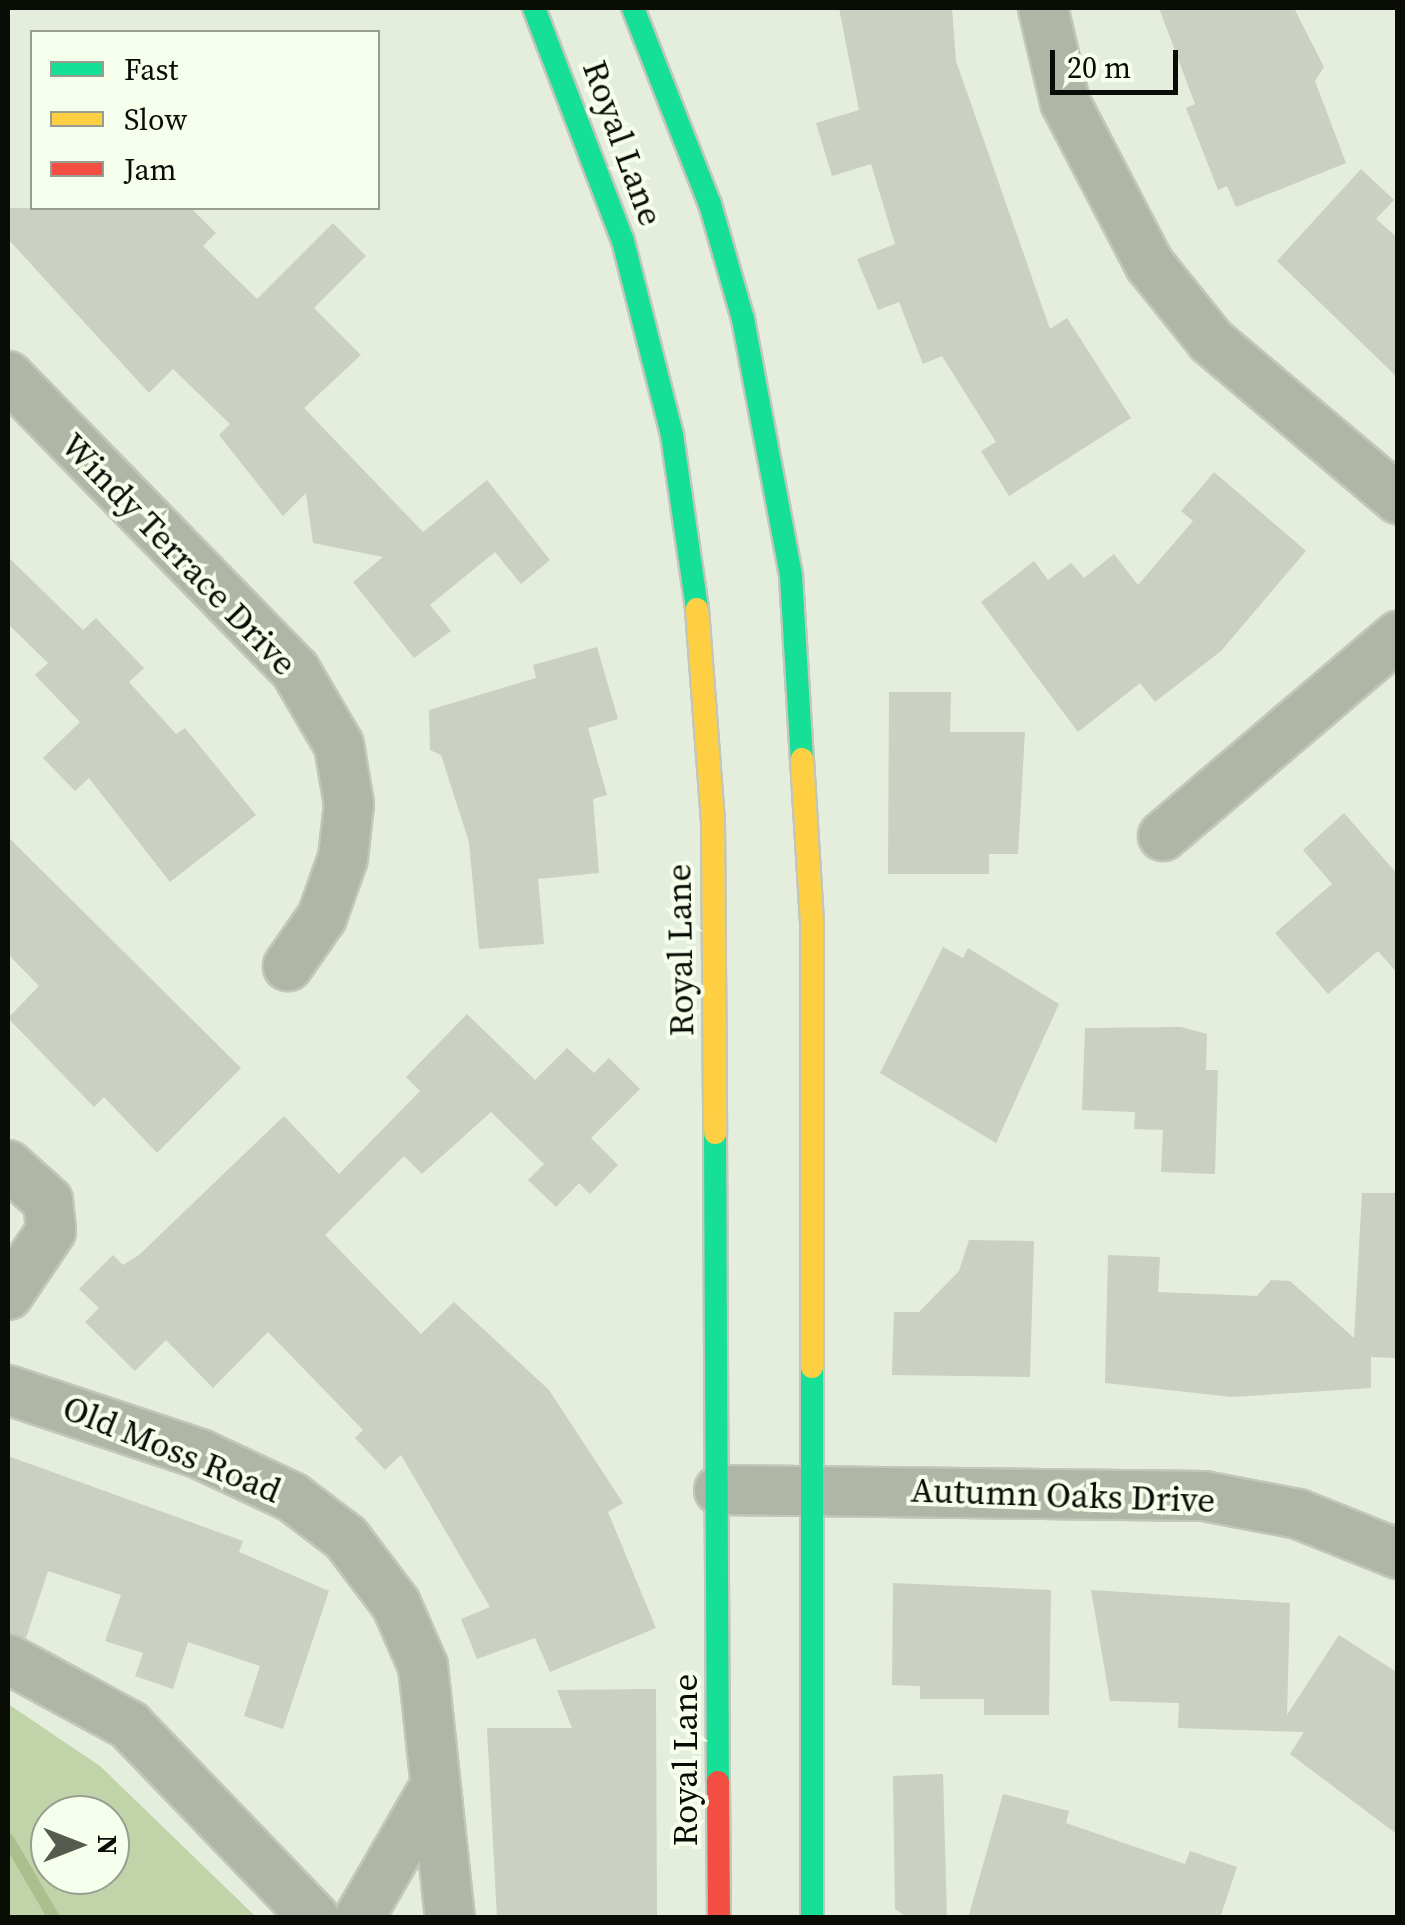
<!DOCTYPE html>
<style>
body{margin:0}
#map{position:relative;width:1405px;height:1925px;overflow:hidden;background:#e5eddc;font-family:"Source Serif 4",serif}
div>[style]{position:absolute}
.forest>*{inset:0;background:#c0d3a9}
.stream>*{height:12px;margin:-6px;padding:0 6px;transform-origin:6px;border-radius:6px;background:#aabe8e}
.building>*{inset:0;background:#cad0c2}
.roads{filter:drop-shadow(2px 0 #c2c7bb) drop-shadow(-2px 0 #c2c7bb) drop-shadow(0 2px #c2c7bb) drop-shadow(0 -2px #c2c7bb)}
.street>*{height:48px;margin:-24px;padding:0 24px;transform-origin:24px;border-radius:24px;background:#afb6a6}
.fast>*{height:22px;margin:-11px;padding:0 11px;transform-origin:11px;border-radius:11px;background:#16e098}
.slow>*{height:22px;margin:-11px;padding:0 11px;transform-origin:11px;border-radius:11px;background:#ffcf43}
.jam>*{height:22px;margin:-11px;padding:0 11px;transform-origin:11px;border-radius:11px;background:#f24e42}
span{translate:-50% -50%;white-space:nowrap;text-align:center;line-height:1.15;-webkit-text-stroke:8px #f6ffec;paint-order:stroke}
.street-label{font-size:35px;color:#090d05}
.frame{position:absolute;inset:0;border:10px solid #090d05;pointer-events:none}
.legend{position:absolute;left:30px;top:30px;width:350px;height:180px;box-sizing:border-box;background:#f6ffec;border:2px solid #979e90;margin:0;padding:12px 18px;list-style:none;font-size:30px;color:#090d05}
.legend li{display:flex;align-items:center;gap:20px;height:50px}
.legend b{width:50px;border:2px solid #979e90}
.north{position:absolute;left:30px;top:1795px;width:100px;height:100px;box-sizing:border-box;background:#f6ffec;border:2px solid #979e90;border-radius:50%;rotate:90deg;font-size:28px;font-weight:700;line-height:40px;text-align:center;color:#090d05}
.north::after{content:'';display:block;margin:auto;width:35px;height:45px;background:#565b50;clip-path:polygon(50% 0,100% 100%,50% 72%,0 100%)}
.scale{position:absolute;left:1050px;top:50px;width:128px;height:45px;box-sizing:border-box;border:5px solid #090d05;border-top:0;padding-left:12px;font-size:30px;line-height:35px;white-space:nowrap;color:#090d05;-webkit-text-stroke:8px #f6ffec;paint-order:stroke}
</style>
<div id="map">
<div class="forest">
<div style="clip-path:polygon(evenodd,8px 1704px,100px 1766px,256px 1917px,8px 1917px,8px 1704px,50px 1815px,110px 1815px,110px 1875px,50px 1875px,50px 1815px)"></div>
</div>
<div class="stream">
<div style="left:8px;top:1839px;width:91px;rotate:59.8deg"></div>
</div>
<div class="building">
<div style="clip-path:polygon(839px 8px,952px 8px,956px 61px,1050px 329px,1067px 318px,1131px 418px,1009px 496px,981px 451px,996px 442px,942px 356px,923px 364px,899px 302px,878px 310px,857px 259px,895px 244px,871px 164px,832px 176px,816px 123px,859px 110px)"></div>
<div style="clip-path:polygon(1159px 8px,1294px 8px,1324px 67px,1315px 81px,1346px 163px,1236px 207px,1227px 186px,1218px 190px,1186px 108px,1195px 104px)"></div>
<div style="clip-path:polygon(1361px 169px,1394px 200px,1376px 219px,1398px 238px,1398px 378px,1277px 261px)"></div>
<div style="clip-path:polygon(8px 208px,191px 208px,216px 233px,203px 246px,257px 299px,333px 223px,366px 256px,314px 308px,361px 355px,304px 408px,423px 532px,487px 480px,550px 560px,521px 584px,495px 552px,430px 605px,451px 631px,414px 658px,353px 582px,383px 557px,313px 543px,306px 493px,283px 516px,219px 435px,230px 424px,173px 369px,149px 393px,8px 239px)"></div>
<div style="clip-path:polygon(1214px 472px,1306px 551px,1221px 651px,1155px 702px,1140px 683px,1078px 732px,981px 602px,1034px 561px,1048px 580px,1071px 563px,1084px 578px,1114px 554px,1138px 585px,1193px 521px,1181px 511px)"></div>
<div style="clip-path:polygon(8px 557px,83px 630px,96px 618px,144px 668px,129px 682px,176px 734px,185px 728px,256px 815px,170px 882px,89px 778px,75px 791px,43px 758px,80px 722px,35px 675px,48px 663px,8px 624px)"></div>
<div style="clip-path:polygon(597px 647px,618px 719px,588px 728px,607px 795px,593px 799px,599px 873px,538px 879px,544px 944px,479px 949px,469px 842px,441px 755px,430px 750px,429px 710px,536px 678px,533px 665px)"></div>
<div style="clip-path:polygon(889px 692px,951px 692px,950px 732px,1025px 732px,1018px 854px,989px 854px,989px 874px,888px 874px)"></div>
<div style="clip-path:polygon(1344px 813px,1398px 875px,1398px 974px,1378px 951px,1328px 994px,1275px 933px,1332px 884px,1303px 850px)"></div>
<div style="clip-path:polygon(8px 837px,241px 1068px,157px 1153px,104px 1097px,94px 1107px,8px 1018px,39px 986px,8px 954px)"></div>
<div style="clip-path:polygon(943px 947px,963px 958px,968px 948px,1059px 1004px,996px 1143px,880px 1073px)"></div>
<div style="clip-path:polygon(467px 1014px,535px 1080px,567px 1048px,594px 1073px,609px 1058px,640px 1089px,591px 1138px,618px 1165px,590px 1194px,579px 1183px,556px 1207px,528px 1180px,544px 1164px,491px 1112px,422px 1174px,404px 1156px,325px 1235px,421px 1334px,454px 1302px,549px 1390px,623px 1503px,608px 1512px,656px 1628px,550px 1672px,535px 1638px,477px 1659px,461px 1619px,490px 1607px,401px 1455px,385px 1470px,355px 1438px,363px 1430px,268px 1332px,213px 1388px,166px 1340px,135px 1371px,85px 1322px,99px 1308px,79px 1289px,113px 1255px,123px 1265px,139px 1255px,284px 1116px,339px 1174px,420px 1091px,406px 1077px)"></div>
<div style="clip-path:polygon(1181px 1027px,1207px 1034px,1206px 1070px,1218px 1070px,1215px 1174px,1161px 1172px,1163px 1130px,1134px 1129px,1135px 1112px,1082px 1110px,1085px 1028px)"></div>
<div style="clip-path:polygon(1362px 1193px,1398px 1193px,1395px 1358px,1371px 1357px,1371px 1388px,1232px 1397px,1105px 1383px,1108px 1255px,1160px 1257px,1158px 1292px,1257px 1296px,1271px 1280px,1290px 1281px,1354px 1338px)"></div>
<div style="clip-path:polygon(969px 1240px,1034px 1241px,1030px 1377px,892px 1375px,894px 1312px,919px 1312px,959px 1271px)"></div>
<div style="clip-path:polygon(8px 1456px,243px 1541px,239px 1552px,329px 1591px,283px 1729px,244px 1716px,260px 1666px,188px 1642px,173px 1689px,135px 1676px,143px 1653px,105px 1641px,121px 1595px,48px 1571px,26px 1638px,8px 1632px)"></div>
<div style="clip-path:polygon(893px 1583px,1051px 1590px,1049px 1715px,984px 1715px,984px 1699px,920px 1699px,920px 1686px,892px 1685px)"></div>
<div style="clip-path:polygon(1091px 1590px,1290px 1603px,1287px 1715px,1339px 1635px,1398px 1673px,1398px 1835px,1290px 1754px,1304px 1732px,1178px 1728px,1179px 1703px,1110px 1701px)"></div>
<div style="clip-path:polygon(656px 1689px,657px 1918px,497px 1918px,487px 1728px,572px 1728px,557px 1690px)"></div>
<div style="clip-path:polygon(943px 1774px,947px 1918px,908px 1918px,895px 1909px,893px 1776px)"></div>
<div style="clip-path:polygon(1003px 1794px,1069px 1811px,1066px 1823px,1185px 1864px,1190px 1851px,1237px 1867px,1220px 1918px,968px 1918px)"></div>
</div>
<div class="roads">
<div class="street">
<div style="left:1043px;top:8px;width:97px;rotate:76.8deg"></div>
<div style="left:1065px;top:102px;width:184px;rotate:62.5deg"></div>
<div style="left:1150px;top:265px;width:97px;rotate:51.2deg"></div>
<div style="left:1211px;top:341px;width:245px;rotate:40.2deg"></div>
<div style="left:8px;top:376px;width:411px;rotate:45.7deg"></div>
<div style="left:295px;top:670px;width:87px;rotate:59.6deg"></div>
<div style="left:339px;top:745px;width:60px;rotate:80.4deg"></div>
<div style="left:349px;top:804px;width:54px;rotate:96.3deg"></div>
<div style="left:343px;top:858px;width:63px;rotate:109.6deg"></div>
<div style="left:322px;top:917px;width:60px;rotate:124.8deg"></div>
<div style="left:1163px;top:836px;width:309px;rotate:-40.4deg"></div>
<div style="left:8px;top:1165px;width:54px;rotate:42deg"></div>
<div style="left:48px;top:1201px;width:30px;rotate:84deg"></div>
<div style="left:51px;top:1231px;width:77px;rotate:123.9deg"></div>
<div style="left:8px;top:1390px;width:202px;rotate:18.4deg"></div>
<div style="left:200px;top:1454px;width:102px;rotate:25.1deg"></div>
<div style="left:292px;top:1497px;width:68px;rotate:37.2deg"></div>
<div style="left:346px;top:1538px;width:83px;rotate:52.9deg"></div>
<div style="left:396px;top:1604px;width:68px;rotate:66.5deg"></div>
<div style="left:423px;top:1666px;width:253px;rotate:83.9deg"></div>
<div style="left:719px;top:1490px;width:485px;rotate:0.7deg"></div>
<div style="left:1204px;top:1496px;width:96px;rotate:10.8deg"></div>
<div style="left:1298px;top:1514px;width:108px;rotate:21.8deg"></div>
<div style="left:8px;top:1659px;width:138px;rotate:28.6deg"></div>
<div style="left:129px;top:1725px;width:268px;rotate:46.1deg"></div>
<div style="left:359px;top:1918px;width:144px;rotate:-60.1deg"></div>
</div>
<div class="fast">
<div style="left:534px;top:8px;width:249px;rotate:69.1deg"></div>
<div style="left:623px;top:241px;width:200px;rotate:75.8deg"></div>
<div style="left:672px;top:435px;width:176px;rotate:81.8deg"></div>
<div style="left:633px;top:8px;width:211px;rotate:68.6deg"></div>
<div style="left:710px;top:204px;width:120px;rotate:74deg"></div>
<div style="left:743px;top:319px;width:261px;rotate:79.4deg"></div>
<div style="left:791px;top:576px;width:183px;rotate:86.6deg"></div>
<div style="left:715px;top:1133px;width:649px;rotate:89.74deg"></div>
<div style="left:812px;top:1367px;width:551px;rotate:90deg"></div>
</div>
<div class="slow">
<div style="left:697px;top:609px;width:212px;rotate:85.7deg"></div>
<div style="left:713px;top:820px;width:313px;rotate:89.6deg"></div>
<div style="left:802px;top:759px;width:163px;rotate:86.5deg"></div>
<div style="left:812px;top:922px;width:445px;rotate:90deg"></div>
</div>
<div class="jam">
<div style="left:718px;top:1782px;width:136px;rotate:89.6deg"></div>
</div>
</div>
<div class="street-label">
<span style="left:623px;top:143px;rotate:70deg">Royal Lane</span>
<span style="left:179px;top:554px;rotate:46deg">Windy Terrace Drive</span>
<span style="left:680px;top:950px;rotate:-91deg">Royal Lane</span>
<span style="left:172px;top:1449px;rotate:22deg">Old Moss Road</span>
<span style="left:1063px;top:1495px;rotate:2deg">Autumn Oaks Drive</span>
<span style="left:685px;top:1760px;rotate:-90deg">Royal Lane</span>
</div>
<div class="frame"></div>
<ul class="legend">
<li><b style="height:12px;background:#16e098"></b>Fast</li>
<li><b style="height:12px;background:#ffcf43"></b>Slow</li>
<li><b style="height:12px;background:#f24e42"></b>Jam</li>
</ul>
<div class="north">N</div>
<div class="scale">20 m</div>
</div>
